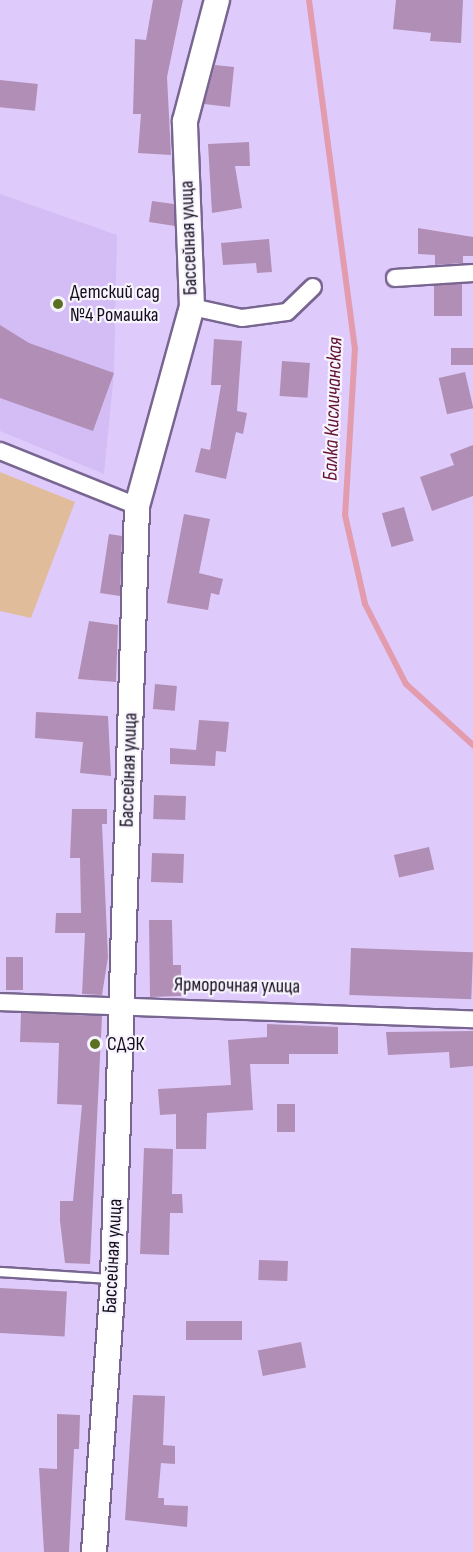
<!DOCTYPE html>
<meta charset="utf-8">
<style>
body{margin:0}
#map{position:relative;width:473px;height:1552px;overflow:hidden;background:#dfcbfb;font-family:"Sofia Sans Condensed",sans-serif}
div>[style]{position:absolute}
.built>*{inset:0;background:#d3bdf4}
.green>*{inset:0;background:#e1bc9a}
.stream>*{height:6px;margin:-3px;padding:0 3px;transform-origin:3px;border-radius:3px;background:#e39cad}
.building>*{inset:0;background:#b18eb5;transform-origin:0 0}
.roads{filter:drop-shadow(2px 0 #786691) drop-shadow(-2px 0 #786691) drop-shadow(0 2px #786691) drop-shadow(0 -2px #786691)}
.lane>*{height:8px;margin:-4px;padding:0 4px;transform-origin:4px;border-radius:4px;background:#fff}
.street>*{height:16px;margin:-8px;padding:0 8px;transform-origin:8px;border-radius:8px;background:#fff}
.secondary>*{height:24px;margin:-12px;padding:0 12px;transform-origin:12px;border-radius:12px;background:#fff}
.dots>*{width:16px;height:16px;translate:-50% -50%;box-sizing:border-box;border:3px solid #f8f4fe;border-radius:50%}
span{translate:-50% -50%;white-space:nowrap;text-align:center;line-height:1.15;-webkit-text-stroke:4.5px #f8f4fe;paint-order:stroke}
.street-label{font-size:20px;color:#130c1c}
.poi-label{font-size:20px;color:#130c1c}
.left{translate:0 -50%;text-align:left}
.water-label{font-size:21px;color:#631030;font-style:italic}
</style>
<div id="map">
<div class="built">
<div style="clip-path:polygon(0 194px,117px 235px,114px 373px,104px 474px,0 431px)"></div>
</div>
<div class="green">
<div style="clip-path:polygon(0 472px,75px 502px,31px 618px,0 611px)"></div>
</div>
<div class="stream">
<div style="left:309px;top:0;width:351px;rotate:82.5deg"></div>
<div style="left:355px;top:348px;width:167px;rotate:93.4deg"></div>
<div style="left:345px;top:515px;width:91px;rotate:77.3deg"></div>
<div style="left:365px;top:604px;width:90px;rotate:62.9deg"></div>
<div style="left:406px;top:684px;width:91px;rotate:42.3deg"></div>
</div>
<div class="building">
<div style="clip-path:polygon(153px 0,183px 0,167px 77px,171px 155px,138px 153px,141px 114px,133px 114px,135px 39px,146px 40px)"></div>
<div style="clip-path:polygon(396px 0,463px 0,461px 43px,430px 41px,431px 33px,393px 29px)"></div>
<div style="clip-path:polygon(215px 65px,234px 67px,230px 107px,204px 104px)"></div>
<div style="left:0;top:80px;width:38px;height:27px;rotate:6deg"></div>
<div style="clip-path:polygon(249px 142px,250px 166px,235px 166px,242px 208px,212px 213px,208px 144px)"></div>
<div style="clip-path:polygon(152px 201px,174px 204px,175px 226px,149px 222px)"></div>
<div style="clip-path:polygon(418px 228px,473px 237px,473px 256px,463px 256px,463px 263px,435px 265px,435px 255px,418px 254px)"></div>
<div style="clip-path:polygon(269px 239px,272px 272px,257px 273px,256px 263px,223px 265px,221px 243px)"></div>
<div style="left:462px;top:284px;width:32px;height:28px;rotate:90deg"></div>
<div style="clip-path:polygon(0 325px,29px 343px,114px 373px,93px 431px,0 398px)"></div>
<div style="clip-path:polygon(214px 339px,242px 341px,237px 411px,247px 413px,243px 434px,236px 432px,226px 479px,195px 472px,201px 448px,210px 450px,221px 385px,211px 385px)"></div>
<div style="left:473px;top:348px;width:17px;height:22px;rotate:90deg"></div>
<div style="left:282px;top:361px;width:28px;height:35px;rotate:4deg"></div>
<div style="left:465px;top:372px;width:37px;height:27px;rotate:77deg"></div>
<div style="clip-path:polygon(473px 445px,473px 496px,432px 511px,420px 477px,454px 465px,450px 454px)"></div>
<div style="left:404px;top:507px;width:35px;height:23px;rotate:74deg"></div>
<div style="clip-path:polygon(184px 514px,210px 519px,199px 573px,223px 579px,219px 595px,211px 593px,208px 610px,167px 603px)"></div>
<div style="clip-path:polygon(109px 534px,122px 536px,120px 596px,100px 593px)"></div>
<div style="clip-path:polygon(89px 621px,118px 625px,116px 682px,78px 679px)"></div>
<div style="left:155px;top:684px;width:22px;height:25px;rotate:5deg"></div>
<div style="clip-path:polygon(36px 712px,108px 716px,111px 776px,80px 773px,83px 742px,35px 738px)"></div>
<div style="clip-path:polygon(199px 720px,229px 722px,226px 752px,216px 751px,215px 766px,170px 764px,170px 748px,196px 750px)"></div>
<div style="left:154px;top:795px;width:32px;height:24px;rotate:2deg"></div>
<div style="clip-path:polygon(72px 809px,107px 809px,107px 824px,102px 824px,108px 957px,102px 995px,82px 994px,85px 933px,55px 933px,56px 913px,81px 913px,80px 858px,70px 858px)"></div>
<div style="left:429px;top:847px;width:23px;height:36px;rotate:77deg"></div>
<div style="left:152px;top:853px;width:32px;height:29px;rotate:2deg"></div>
<div style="clip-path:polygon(149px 920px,172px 920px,173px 965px,181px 965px,181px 996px,150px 997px)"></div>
<div style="left:351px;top:948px;width:122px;height:47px;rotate:2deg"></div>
<div style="left:6px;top:957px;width:17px;height:33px"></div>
<div style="clip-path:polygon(21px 1013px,102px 1016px,90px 1264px,65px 1263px,60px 1221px,60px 1201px,73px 1201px,82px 1105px,57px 1104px,59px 1043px,20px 1042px)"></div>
<div style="clip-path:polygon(267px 1024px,338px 1027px,338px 1054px,289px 1054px,289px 1064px,250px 1064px,253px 1110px,207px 1113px,206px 1149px,176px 1149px,176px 1114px,160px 1115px,158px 1089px,231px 1085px,228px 1040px,267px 1037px)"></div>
<div style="clip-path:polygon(473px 1031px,473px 1066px,450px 1068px,449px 1052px,388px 1055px,386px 1032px)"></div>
<div style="left:277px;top:1104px;width:18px;height:28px"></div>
<div style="clip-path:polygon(144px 1148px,173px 1149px,172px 1194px,182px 1194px,183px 1213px,170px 1213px,169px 1255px,140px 1254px)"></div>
<div style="left:259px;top:1260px;width:29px;height:20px;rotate:2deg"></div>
<div style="left:0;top:1288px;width:67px;height:45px;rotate:3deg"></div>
<div style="left:186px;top:1321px;width:56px;height:19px"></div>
<div style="left:301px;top:1342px;width:26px;height:44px;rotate:79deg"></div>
<div style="clip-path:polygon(133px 1395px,165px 1396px,163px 1445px,175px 1446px,175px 1464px,161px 1463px,158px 1498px,164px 1498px,164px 1505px,188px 1506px,187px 1527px,125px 1520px)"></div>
<div style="clip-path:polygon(57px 1414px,80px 1415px,79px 1449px,74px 1449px,69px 1552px,44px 1552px,39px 1468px,57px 1469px)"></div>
</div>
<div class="roads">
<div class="lane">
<div style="left:0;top:1272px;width:110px;rotate:3.6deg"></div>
</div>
<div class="street">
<div style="left:395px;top:278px;width:78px;rotate:-3.7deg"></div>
<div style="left:192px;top:307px;width:51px;rotate:12.4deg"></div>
<div style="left:242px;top:318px;width:45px;rotate:-7.6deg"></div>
<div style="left:287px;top:312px;width:36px;rotate:-44deg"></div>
<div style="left:0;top:451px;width:148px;rotate:21.9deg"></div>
<div style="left:0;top:1002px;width:473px;rotate:2.1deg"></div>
</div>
<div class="secondary">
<div style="left:94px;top:1552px;width:274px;rotate:-86deg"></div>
<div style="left:113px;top:1279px;width:773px;rotate:-88.22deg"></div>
<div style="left:137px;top:506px;width:206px;rotate:-74.6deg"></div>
<div style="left:192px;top:307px;width:186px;rotate:-92.2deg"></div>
<div style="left:185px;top:121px;width:125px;rotate:-75.2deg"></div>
</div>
</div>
<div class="dots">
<div style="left:58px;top:304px;background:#5b7121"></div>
<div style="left:95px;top:1044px;background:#5b7121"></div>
</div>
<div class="street-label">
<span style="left:189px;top:238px;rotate:-92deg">Бассейная улица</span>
<span style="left:129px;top:770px;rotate:-88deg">Бассейная улица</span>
<span style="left:237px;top:986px;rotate:1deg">Ярморочная улица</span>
<span style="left:113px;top:1256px;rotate:-87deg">Бассейная улица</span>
</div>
<div class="poi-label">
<span class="left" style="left:70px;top:304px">Детский сад<br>№4 Ромашка</span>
<span class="left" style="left:107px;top:1044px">СДЭК</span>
</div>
<div class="water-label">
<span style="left:333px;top:409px;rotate:-88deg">Балка Кисличанская</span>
</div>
</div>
